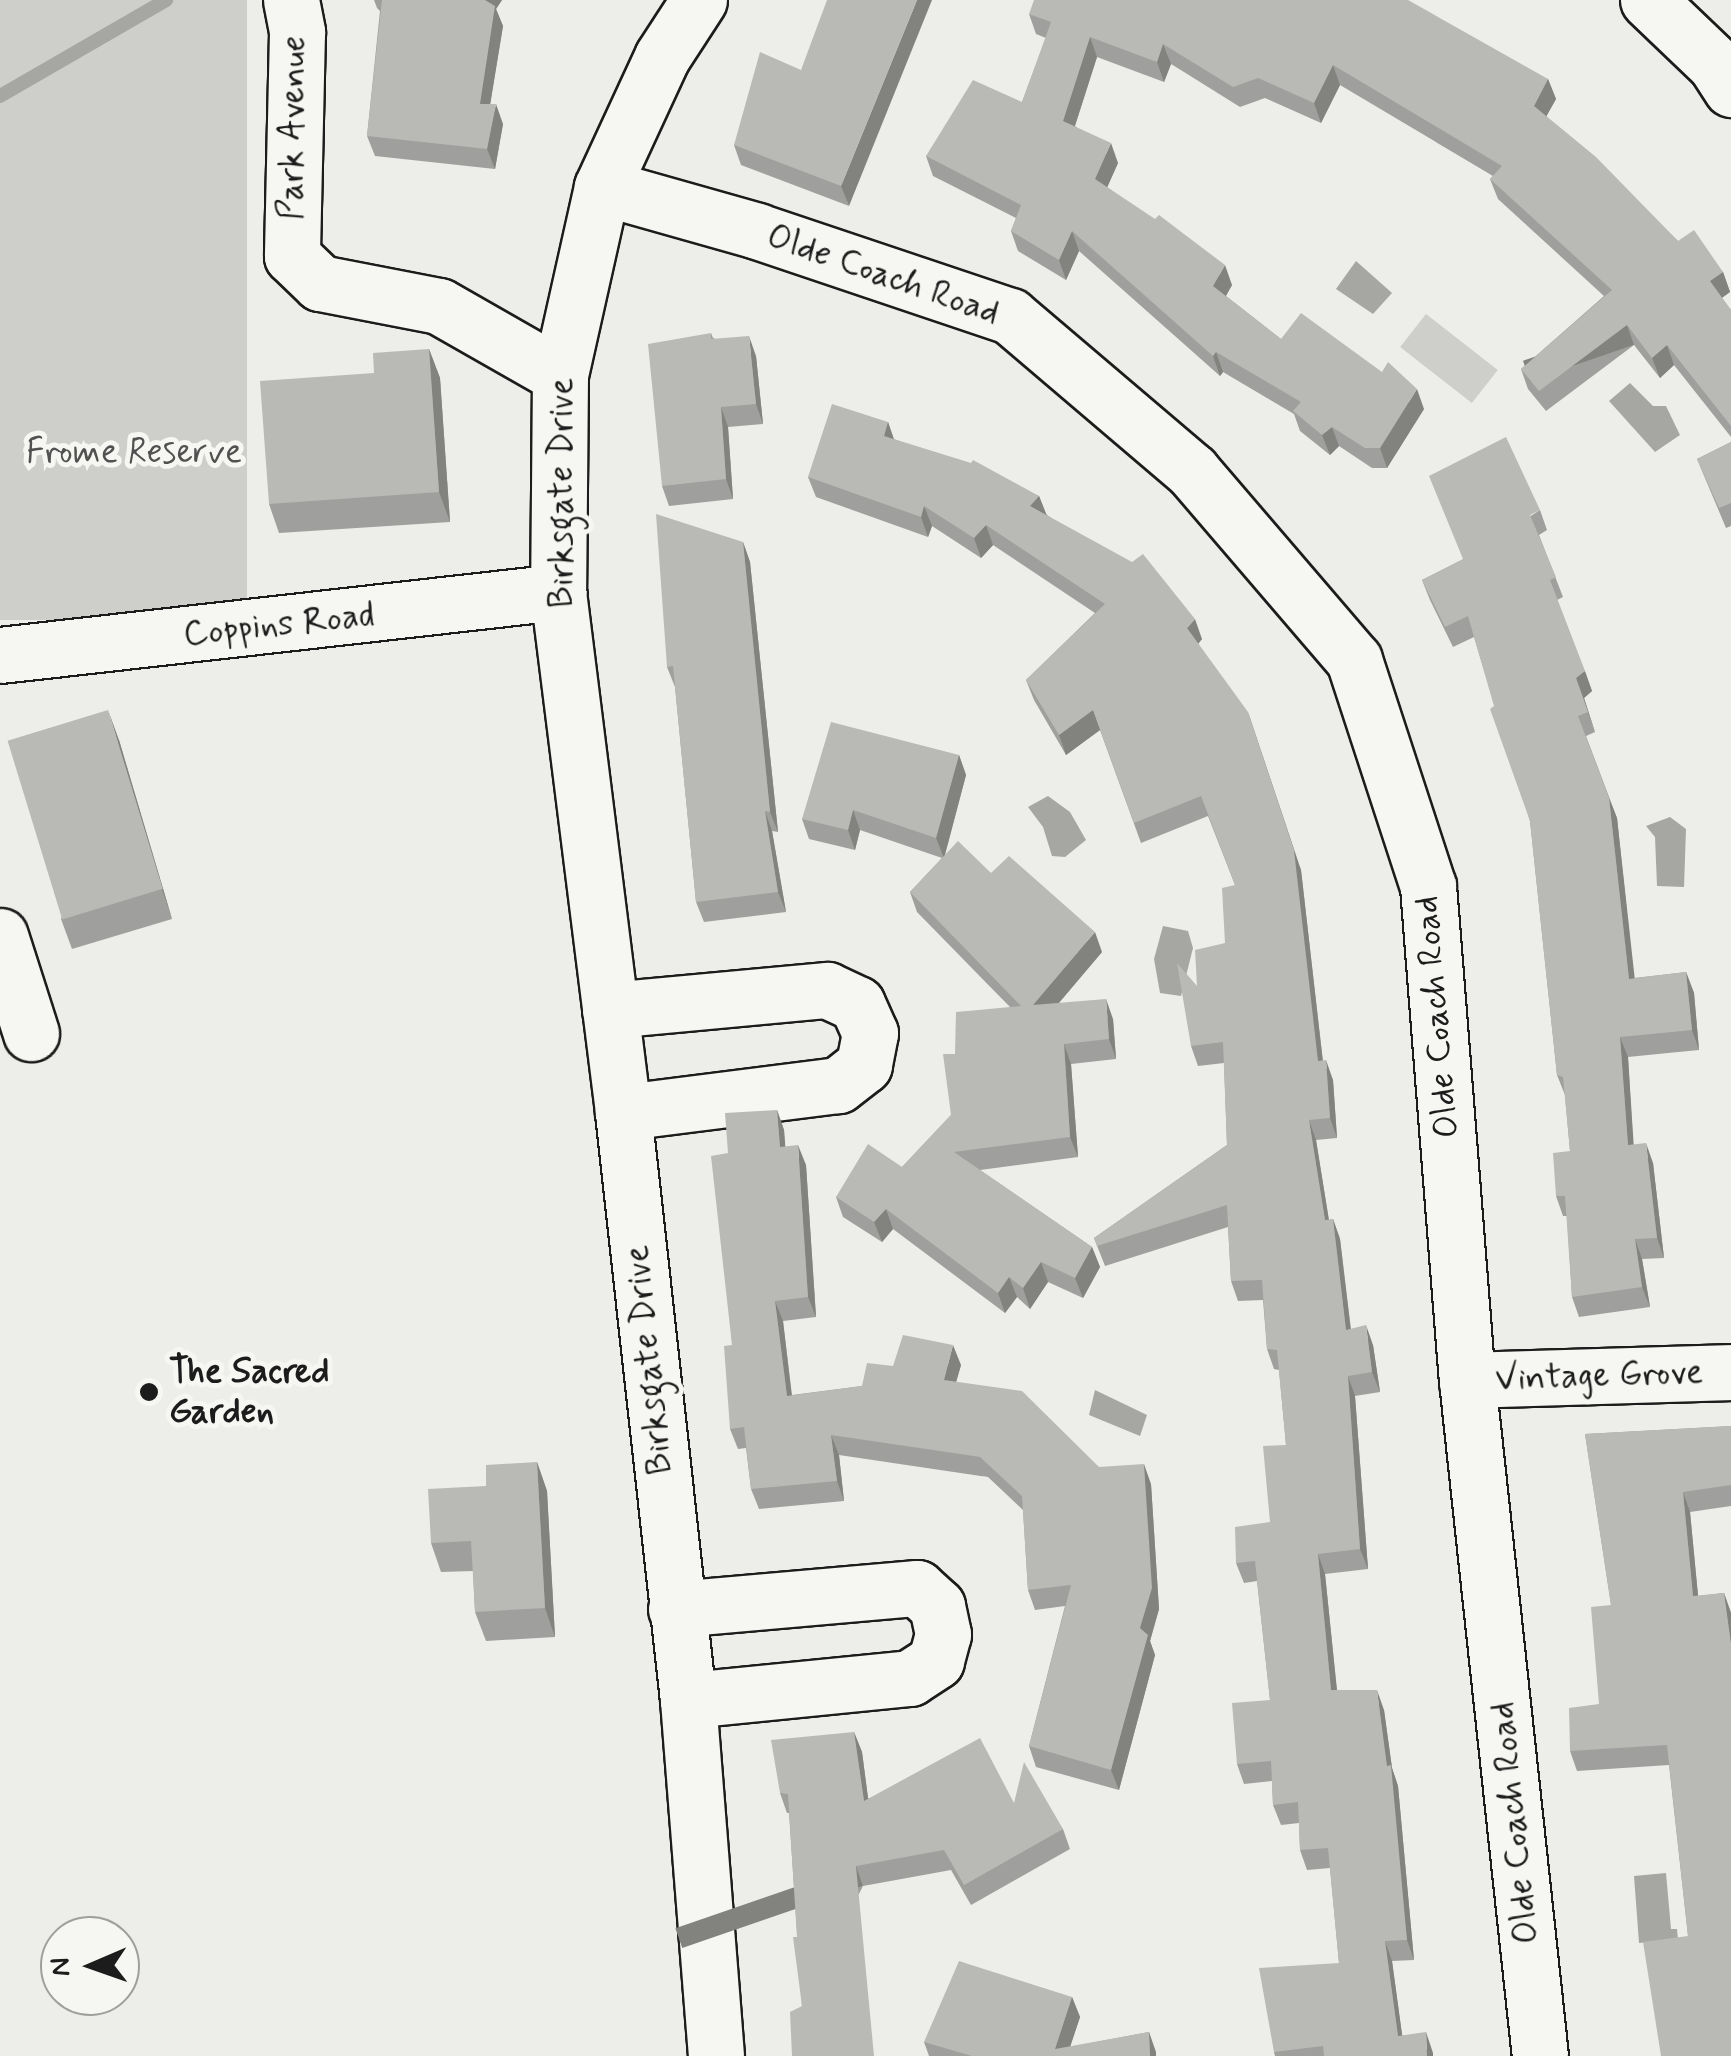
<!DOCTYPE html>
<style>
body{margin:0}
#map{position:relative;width:1731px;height:2056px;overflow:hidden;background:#edede9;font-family:Mynerve,sans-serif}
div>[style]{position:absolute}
.green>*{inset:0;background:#cececb;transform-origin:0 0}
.water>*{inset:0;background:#a6a6a3}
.stream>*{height:14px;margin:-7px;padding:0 7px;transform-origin:7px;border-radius:7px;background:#a6a6a3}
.roads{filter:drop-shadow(2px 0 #1c1c1c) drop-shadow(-2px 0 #1c1c1c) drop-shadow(0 2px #1c1c1c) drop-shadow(0 -2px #1c1c1c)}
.street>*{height:55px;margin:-27.5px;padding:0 27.5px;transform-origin:27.5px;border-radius:27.5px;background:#f6f6f2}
.wall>*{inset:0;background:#9f9f9d}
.shaded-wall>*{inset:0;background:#82827f;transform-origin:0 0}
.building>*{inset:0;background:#b9b9b6;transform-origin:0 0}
.dots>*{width:28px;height:28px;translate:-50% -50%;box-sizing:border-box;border:5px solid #f6f6f2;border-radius:50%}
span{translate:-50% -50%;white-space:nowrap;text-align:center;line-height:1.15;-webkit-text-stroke:10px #f6f6f2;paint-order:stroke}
.street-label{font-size:35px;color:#1c1c1c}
.park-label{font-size:35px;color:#515151}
.poi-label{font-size:35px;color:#1c1c1c;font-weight:700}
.left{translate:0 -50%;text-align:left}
.north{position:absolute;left:40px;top:1916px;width:100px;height:100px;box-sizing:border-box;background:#f6f6f2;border:2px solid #9f9f9c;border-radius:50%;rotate:268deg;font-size:28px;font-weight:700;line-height:40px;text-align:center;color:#1c1c1c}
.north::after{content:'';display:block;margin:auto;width:35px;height:45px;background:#1c1c1c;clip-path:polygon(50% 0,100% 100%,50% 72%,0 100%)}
</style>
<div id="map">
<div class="green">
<div style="left:0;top:0;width:247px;height:620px"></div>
<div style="left:1426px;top:314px;width:91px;height:42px;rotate:38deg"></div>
</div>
<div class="water">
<div style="clip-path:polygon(1356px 261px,1392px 293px,1373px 314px,1336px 289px)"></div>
<div style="clip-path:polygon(1630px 383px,1653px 406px,1666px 406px,1680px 435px,1655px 452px,1609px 401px)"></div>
<div style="clip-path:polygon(1048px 796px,1070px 812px,1086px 840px,1065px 857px,1052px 856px,1043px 827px,1028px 807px)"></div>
<div style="clip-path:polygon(1670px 817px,1686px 829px,1684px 887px,1657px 886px,1655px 837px,1646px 826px)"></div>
<div style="clip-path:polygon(1163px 926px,1188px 931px,1193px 948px,1181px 996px,1160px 993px,1154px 959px)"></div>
<div style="clip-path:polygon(1095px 1390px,1147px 1415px,1140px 1436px,1089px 1415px)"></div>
<div style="clip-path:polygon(1666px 1873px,1671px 1929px,1677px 1929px,1678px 1939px,1639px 1943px,1634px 1876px)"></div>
</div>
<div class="stream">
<div style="left:0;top:96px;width:192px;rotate:-30deg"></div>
</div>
<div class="roads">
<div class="street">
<div style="left:291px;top:0;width:33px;rotate:79deg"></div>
<div style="left:297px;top:32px;width:224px;rotate:91.3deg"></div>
<div style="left:292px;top:256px;width:39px;rotate:44deg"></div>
<div style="left:320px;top:283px;width:121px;rotate:10.9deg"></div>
<div style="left:439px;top:306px;width:139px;rotate:29.7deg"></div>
<div style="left:699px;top:0;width:68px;rotate:123deg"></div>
<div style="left:662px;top:57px;width:143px;rotate:114.8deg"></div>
<div style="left:602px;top:187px;width:193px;rotate:102.6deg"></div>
<div style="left:560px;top:375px;width:217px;rotate:90.5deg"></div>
<div style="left:558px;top:592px;width:524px;rotate:82.87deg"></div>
<div style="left:623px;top:1112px;width:592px;rotate:83.69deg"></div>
<div style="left:688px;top:1700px;width:357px;rotate:85.5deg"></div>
<div style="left:1648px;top:0;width:93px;rotate:43.7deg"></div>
<div style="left:1715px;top:64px;width:30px;rotate:57deg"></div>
<div style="left:602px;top:187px;width:161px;rotate:15.8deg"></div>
<div style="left:757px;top:231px;width:267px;rotate:18.6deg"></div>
<div style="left:1010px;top:316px;width:239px;rotate:40.4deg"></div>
<div style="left:1192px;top:471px;width:249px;rotate:49.4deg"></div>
<div style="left:1354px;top:660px;width:238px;rotate:71.9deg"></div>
<div style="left:1428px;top:886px;width:496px;rotate:85.5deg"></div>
<div style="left:1467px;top:1380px;width:680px;rotate:83.84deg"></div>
<div style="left:0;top:655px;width:562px;rotate:-6.44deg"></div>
<div style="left:0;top:936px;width:102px;rotate:72.3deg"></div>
<div style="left:610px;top:1010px;width:218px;rotate:-5.3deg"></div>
<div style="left:827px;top:990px;width:33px;rotate:25deg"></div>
<div style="left:857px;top:1004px;width:32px;rotate:66deg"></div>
<div style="left:870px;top:1033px;width:33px;rotate:101deg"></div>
<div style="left:864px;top:1065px;width:33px;rotate:142deg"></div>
<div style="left:838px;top:1085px;width:217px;rotate:172.8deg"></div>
<div style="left:1467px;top:1380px;width:264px;rotate:-1.7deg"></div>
<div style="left:676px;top:1609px;width:242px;rotate:-5deg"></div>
<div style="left:917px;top:1588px;width:27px;rotate:42deg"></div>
<div style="left:937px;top:1606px;width:29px;rotate:78deg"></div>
<div style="left:943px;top:1634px;width:28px;rotate:105deg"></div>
<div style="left:936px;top:1661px;width:31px;rotate:147deg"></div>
<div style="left:910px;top:1678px;width:223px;rotate:174.3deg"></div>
</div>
</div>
<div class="wall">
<div style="clip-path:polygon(374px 0,502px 0,496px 9px,503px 26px,490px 104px,503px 124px,495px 169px,375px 156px,367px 136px,380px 11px,377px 8px)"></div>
<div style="clip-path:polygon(1029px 14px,1548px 79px,1556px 99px,1546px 116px,1678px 241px,1723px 272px,1730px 292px,1722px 298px,1731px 310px,1731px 437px,1674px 365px,1660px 378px,1634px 345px,1546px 411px,1528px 389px,1521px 369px,1604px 296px,1498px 199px,1490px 179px,1493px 176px,1340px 85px,1321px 123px,1265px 98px,1240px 107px,1171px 64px,1164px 82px,1097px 57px,1075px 126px,1118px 163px,1107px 187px,1232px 285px,1226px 296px,1281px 339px,1424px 409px,1387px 468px,1372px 468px,1339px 446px,1330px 455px,1300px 431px,1294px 414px,1223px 372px,1220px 376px,1079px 251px,1066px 280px,1018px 251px,1011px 231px,1016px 218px,933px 176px,926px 156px,1022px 102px,1046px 38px,1036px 34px)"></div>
<div style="clip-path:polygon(801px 70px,849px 206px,741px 165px,734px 145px)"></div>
<div style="clip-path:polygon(711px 333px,713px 338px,756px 356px,763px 424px,728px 427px,733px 499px,669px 506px,662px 486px)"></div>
<div style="clip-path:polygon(429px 349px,440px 378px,450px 522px,279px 533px,269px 504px,374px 373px)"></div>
<div style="clip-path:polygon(888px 422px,894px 439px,1039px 496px,1046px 514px,1202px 639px,1198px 643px,1301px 870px,1323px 1061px,1333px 1080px,1337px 1138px,1316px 1140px,1329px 1220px,1333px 1219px,1340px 1239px,1351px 1329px,1373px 1345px,1380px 1392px,1355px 1396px,1368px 1569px,1325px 1574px,1337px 1690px,1384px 1710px,1392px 1768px,1398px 1786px,1414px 1960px,1392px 1961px,1402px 2035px,1433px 2053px,1433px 2056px,1275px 2056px,1274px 2052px,1339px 1963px,1330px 1868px,1307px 1870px,1300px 1850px,1299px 1823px,1281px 1825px,1273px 1805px,1272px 1781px,1244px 1784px,1237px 1764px,1270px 1700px,1257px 1581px,1244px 1583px,1236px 1563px,1270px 1522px,1286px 1445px,1279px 1370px,1274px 1369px,1267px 1349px,1263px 1300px,1238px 1301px,1231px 1281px,1228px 1227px,1105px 1266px,1094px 1238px,1227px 1145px,1224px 1063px,1198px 1066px,1191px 1046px,1197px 986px,1225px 943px,1235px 885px,1208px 816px,1141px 843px,1100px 730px,1066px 755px,1034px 700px,1026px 680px,1095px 613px,993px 545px,981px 558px,932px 526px,928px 537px,816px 497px,808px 477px)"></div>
<div style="clip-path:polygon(1731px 442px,1731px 526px,1726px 528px,1697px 459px)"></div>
<div style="clip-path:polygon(1540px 510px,1547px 530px,1539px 535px,1563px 597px,1557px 600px,1592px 691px,1584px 698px,1595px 732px,1586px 736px,1617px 818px,1634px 978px,1686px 972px,1694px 993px,1699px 1050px,1628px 1057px,1633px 1144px,1653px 1163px,1664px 1258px,1642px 1259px,1650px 1307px,1579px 1317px,1572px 1297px,1567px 1216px,1563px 1216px,1556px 1196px,1570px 1151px,1565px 1095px,1557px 1075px,1530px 821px,1474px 637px,1453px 647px,1430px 600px,1422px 580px,1462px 560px)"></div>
<div style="clip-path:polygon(743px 542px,750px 562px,778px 832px,772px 831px,786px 912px,704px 922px,696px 902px,675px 687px,667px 667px)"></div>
<div style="clip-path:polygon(119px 740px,172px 919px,72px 949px,61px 919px)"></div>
<div style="clip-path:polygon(959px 755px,966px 775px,945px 855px,991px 873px,1102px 952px,1059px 1003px,1113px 1019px,1116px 1059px,1071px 1064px,1078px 1157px,980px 1170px,1092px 1247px,1100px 1267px,1083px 1298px,1048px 1282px,1030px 1309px,1017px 1297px,1005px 1313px,893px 1229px,882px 1242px,843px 1217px,836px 1197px,902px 1167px,951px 1115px,955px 1054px,1010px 1007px,917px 912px,910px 892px,942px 858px,860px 830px,855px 850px,809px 839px,802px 819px)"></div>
<div style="clip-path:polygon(777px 1110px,784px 1130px,785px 1147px,806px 1165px,816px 1317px,783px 1321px,792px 1395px,862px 1386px,893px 1366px,961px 1365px,956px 1382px,1099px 1467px,1151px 1484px,1159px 1609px,1150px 1641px,1155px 1655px,1119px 1790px,1036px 1767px,1029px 1746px,1065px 1606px,1035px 1610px,1028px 1590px,1023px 1510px,988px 1477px,839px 1455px,844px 1501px,759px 1509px,751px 1489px,746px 1448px,738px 1449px,730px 1429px,732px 1345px,728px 1153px)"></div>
<div style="clip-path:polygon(1731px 1426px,1731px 1506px,1690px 1512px,1698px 1596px,1724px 1593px,1731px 1613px,1731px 2056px,1688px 1936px,1669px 1765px,1577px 1771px,1570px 1751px,1599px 1704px,1611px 1605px,1585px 1434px)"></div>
<div style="clip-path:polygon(537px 1462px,547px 1491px,555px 1637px,486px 1641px,475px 1612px,473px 1571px,441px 1572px,431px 1543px,486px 1486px)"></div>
<div style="clip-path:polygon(854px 1732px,862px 1752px,868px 1798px,1014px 1803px,1063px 1829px,1070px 1849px,971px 1905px,951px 1870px,863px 1886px,802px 2006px,789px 1813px,787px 1813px,780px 1793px)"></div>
<div style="clip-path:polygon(1072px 1997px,1080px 2017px,1070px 2047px,1149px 2032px,1156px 2056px,929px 2056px,924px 2042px)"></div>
</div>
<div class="shaded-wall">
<div style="clip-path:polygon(484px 0,502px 0,496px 9px,503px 26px,487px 124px,480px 104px)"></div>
<div style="clip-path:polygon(917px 0,932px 0,849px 206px,841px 186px)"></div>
<div style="clip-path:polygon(1090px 37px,1097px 57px,1070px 141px,1063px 121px)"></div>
<div style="clip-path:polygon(1163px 44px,1171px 64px,1164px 82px,1157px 62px)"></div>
<div style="clip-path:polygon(1333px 65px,1340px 85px,1321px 123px,1314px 103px)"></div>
<div style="clip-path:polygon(1548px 79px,1556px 99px,1541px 126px,1534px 106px)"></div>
<div style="clip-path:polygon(496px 104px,503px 124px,495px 169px,487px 149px)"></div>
<div style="clip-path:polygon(1111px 143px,1118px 163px,1102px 199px,1095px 179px)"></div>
<div style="clip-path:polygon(1072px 231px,1079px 251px,1066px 280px,1059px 260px)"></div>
<div style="clip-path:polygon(1225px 265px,1232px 285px,1220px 306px,1213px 286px)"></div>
<div style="clip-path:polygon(1723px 272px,1730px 292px,1717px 301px,1710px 281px)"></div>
<div style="left:1627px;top:325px;width:21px;height:110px;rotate:71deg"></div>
<div style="clip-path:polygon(749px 336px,756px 356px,763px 424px,756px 404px)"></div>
<div style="clip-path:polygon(1667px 345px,1674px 365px,1660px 378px,1652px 358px)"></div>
<div style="clip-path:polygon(429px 349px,440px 378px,450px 522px,439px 492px)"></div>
<div style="clip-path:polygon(1216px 352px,1223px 372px,1220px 376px,1213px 356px)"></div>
<div style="clip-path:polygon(1417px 389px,1424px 409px,1387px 468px,1380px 448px)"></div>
<div style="clip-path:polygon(721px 407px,728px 427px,733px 499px,726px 479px)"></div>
<div style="clip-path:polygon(888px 422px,895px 443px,884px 436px)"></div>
<div style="clip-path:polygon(1332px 427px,1339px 446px,1330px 455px,1322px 435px)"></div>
<div style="clip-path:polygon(1039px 496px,1047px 516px,1030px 506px)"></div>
<div style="clip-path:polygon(924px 506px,932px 526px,928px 537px,921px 517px)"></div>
<div style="clip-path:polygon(986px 525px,993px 545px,981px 558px,974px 538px)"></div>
<div style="clip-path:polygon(743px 542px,750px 562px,778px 832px,770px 812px)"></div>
<div style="clip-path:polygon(1195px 619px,1202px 639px,1195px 648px,1187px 628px)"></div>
<div style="clip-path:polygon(1585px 671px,1592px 691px,1584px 698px,1595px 732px,1576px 678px)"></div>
<div style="clip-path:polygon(108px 710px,119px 740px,172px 919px,162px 889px)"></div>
<div style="clip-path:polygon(1093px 710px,1100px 730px,1066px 755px,1059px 735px)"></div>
<div style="clip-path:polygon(1248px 712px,1301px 870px,1325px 1081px,1318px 1061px)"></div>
<div style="clip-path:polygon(959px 755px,966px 775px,944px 858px,936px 838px)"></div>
<div style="clip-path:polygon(1609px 798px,1617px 818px,1637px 999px,1629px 979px)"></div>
<div style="clip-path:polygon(853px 810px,860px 830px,855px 850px,848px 830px)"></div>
<div style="clip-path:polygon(765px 811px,772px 831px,786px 912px,778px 892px)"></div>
<div style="clip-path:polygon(1095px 932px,1102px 952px,1040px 1025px,1033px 1005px)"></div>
<div style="clip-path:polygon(1686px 972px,1694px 993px,1699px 1050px,1692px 1030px)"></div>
<div style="clip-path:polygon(1106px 999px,1113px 1019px,1116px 1059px,1109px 1039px)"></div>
<div style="clip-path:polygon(1620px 1037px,1628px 1057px,1635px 1165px,1628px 1145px)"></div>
<div style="clip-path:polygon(1064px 1044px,1071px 1064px,1078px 1157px,1070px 1137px)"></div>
<div style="clip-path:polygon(1326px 1060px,1333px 1080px,1337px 1138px,1330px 1118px)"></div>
<div style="clip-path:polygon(777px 1110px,784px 1130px,787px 1167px,780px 1147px)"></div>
<div style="clip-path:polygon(1309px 1120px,1316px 1140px,1332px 1240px,1325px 1220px)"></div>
<div style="clip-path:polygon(1646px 1143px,1653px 1163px,1664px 1258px,1657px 1238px)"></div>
<div style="clip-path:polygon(798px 1145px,806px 1165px,816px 1317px,808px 1297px)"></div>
<div style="clip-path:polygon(886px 1209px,893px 1229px,882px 1242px,874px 1222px)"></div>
<div style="clip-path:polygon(1333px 1219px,1340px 1239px,1353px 1350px,1346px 1330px)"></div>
<div style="clip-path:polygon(1635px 1239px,1642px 1259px,1650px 1307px,1642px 1287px)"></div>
<div style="clip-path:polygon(1092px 1247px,1100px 1267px,1083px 1298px,1075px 1278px)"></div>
<div style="clip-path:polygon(1041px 1262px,1048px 1282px,1030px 1309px,1023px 1288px)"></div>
<div style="clip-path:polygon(1009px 1277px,1017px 1297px,1005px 1313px,998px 1293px)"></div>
<div style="clip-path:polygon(775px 1301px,783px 1321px,794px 1416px,787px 1396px)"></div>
<div style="clip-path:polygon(1366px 1325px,1373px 1345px,1380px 1392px,1372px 1372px)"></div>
<div style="clip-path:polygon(953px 1345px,961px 1365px,951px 1400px,944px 1380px)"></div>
<div style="clip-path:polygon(1348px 1376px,1355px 1396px,1368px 1569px,1360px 1549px)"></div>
<div style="clip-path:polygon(831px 1435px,839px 1455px,844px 1501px,837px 1481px)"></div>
<div style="clip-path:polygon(537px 1462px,547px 1491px,555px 1637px,545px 1608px)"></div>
<div style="clip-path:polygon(1144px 1464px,1151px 1484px,1159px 1609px,1150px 1641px,1155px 1655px,1119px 1790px,1111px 1770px,1140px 1628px)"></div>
<div style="clip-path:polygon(1683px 1492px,1690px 1512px,1700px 1616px,1693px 1596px)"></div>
<div style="clip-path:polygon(1318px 1554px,1325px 1574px,1339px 1711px,1331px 1690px)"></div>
<div style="clip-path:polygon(1724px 1593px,1731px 1613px,1731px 1646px)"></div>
<div style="clip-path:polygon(1377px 1690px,1384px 1710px,1392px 1768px,1398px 1786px,1414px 1960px,1407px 1940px)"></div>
<div style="clip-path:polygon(854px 1732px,862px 1752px,871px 1821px,864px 1801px)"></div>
<div style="left:856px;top:1866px;width:21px;height:191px;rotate:71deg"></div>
<div style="clip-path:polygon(1385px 1941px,1392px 1961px,1405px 2056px,1398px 2036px)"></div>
<div style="clip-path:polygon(1072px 1997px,1080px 2017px,1067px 2056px,1055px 2049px)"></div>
<div style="clip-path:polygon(1149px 2032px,1156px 2052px,1156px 2056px,1150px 2056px)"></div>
<div style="clip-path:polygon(1426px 2032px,1433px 2053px,1433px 2056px,1427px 2056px)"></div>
</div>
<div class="building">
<div style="clip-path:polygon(382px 0,485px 0,495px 6px,480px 104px,496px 104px,487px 149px,367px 136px)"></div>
<div style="clip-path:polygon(827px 0,917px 0,841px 186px,734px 145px,760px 52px,801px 70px)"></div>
<div style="clip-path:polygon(1034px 0,1408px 0,1548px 79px,1534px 106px,1596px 157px,1678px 241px,1694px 230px,1723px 272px,1710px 281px,1731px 310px,1731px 426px,1667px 345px,1652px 358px,1627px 325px,1539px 391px,1521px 369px,1612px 290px,1490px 179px,1502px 166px,1333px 65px,1314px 103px,1258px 78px,1233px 87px,1163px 44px,1157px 62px,1090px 37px,1063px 121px,1111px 143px,1095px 179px,1155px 219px,1159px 215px,1225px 265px,1213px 286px,1281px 339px,1301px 313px,1382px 372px,1388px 362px,1417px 389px,1380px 448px,1365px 448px,1332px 427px,1322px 435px,1293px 411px,1301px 402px,1216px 352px,1213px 356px,1072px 231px,1059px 260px,1011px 231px,1021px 205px,926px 156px,973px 80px,1022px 102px,1051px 22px,1029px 14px)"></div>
<div style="clip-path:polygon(711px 333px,711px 339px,749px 336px,756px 404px,721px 407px,726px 479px,662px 486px,648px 344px)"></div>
<div style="clip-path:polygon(429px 349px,439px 492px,269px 504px,260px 381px,374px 373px,373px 353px)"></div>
<div style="clip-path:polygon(832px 404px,888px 422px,884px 436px,971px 463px,973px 460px,1039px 496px,1030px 506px,1132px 562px,1143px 554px,1195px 619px,1187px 628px,1248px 712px,1294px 850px,1318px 1061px,1326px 1060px,1330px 1118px,1309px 1120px,1325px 1220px,1333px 1219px,1346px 1330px,1366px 1325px,1372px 1372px,1348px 1376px,1360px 1549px,1318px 1554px,1331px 1690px,1377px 1690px,1387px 1766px,1391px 1765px,1407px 1940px,1385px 1941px,1398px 2036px,1426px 2032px,1427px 2056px,1324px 2056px,1323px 2046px,1274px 2052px,1259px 1968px,1339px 1963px,1328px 1848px,1300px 1850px,1298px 1802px,1273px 1805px,1271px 1761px,1237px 1764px,1232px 1703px,1270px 1700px,1255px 1561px,1236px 1563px,1235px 1527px,1270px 1522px,1263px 1446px,1286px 1445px,1277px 1350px,1267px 1349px,1262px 1280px,1231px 1281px,1227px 1205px,1097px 1246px,1094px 1238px,1227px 1145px,1223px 1042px,1191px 1046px,1177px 963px,1197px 986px,1195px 950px,1225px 943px,1222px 888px,1235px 885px,1201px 796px,1134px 823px,1093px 710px,1059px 735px,1026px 680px,1105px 604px,986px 525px,974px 538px,924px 506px,921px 517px,808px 477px)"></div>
<div style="clip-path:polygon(1506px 437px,1540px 510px,1530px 515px,1556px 577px,1550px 580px,1585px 671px,1576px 678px,1588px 712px,1578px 716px,1609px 798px,1629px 979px,1686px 972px,1692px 1030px,1620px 1037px,1628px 1145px,1646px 1143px,1657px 1238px,1635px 1239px,1642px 1287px,1572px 1297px,1565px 1196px,1556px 1196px,1553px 1153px,1570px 1151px,1563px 1077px,1557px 1075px,1530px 821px,1490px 709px,1494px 706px,1468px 616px,1445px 627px,1422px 580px,1463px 559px,1429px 476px)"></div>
<div style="clip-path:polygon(1731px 442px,1731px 503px,1719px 508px,1697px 459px)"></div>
<div style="clip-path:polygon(656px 514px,743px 542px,770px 812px,765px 811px,778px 892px,696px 902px,673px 666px,667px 667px)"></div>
<div style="left:108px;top:710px;width:187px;height:105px;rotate:73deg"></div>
<div style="clip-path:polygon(831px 722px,959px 755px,936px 838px,853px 810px,848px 830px,802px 819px)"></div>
<div style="clip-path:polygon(958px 841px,991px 873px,1009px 856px,1095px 932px,1033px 1005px,1106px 999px,1109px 1039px,1064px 1044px,1070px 1137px,954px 1152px,1092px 1247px,1075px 1278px,1041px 1262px,1023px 1288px,1009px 1277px,998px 1293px,886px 1209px,874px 1222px,836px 1197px,868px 1144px,902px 1167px,951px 1115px,943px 1054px,955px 1054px,956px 1012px,1021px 1006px,910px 892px)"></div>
<div style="clip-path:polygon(777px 1110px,780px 1147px,798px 1145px,808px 1297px,775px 1301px,787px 1396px,862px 1386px,867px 1363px,893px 1366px,903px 1335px,953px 1345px,944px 1380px,1022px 1391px,1099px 1467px,1144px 1464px,1152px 1588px,1140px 1628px,1148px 1635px,1111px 1770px,1029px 1746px,1071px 1585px,1028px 1590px,1022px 1496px,980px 1457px,831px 1435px,837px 1481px,751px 1489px,744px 1427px,730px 1429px,724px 1346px,732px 1345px,711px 1156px,728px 1153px,725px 1113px)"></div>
<div style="clip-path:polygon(1731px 1426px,1731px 1485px,1683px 1492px,1693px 1596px,1724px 1593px,1731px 1644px,1731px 2056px,1661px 2056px,1643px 1942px,1688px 1936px,1667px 1745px,1570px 1751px,1569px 1708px,1599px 1704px,1591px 1607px,1611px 1605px,1585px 1434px)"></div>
<div style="clip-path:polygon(537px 1462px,545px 1608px,475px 1612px,471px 1541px,431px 1543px,428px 1489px,486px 1486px,486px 1465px)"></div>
<div style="clip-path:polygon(854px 1732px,864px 1801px,980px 1738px,1014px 1803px,1024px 1762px,1063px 1829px,964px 1885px,944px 1850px,856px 1866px,874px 2056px,792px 2056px,790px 2012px,802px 2006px,793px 1937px,797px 1937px,788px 1794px,780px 1793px,771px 1740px)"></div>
<div style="clip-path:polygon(959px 1961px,1072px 1997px,1055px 2049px,1149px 2032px,1150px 2056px,972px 2056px,924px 2042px)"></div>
</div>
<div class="dots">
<div style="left:149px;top:1392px;background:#1c1c1c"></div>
</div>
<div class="street-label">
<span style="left:293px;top:128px;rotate:-89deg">Park Avenue</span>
<span style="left:883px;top:275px;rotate:19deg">Olde Coach Road</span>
<span style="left:562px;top:493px;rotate:-90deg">Birksgate Drive</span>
<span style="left:279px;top:625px;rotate:-6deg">Coppins Road</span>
<span style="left:1437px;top:1017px;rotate:-95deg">Olde Coach Road</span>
<span style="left:649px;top:1360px;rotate:-96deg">Birksgate Drive</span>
<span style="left:1599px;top:1376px;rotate:-2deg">Vintage Grove</span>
<span style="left:1515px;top:1823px;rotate:-96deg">Olde Coach Road</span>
</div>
<div class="park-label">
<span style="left:134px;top:452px">Frome Reserve</span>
</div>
<div class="poi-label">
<span class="left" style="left:169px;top:1392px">The Sacred<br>Garden</span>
</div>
<div class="north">N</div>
</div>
